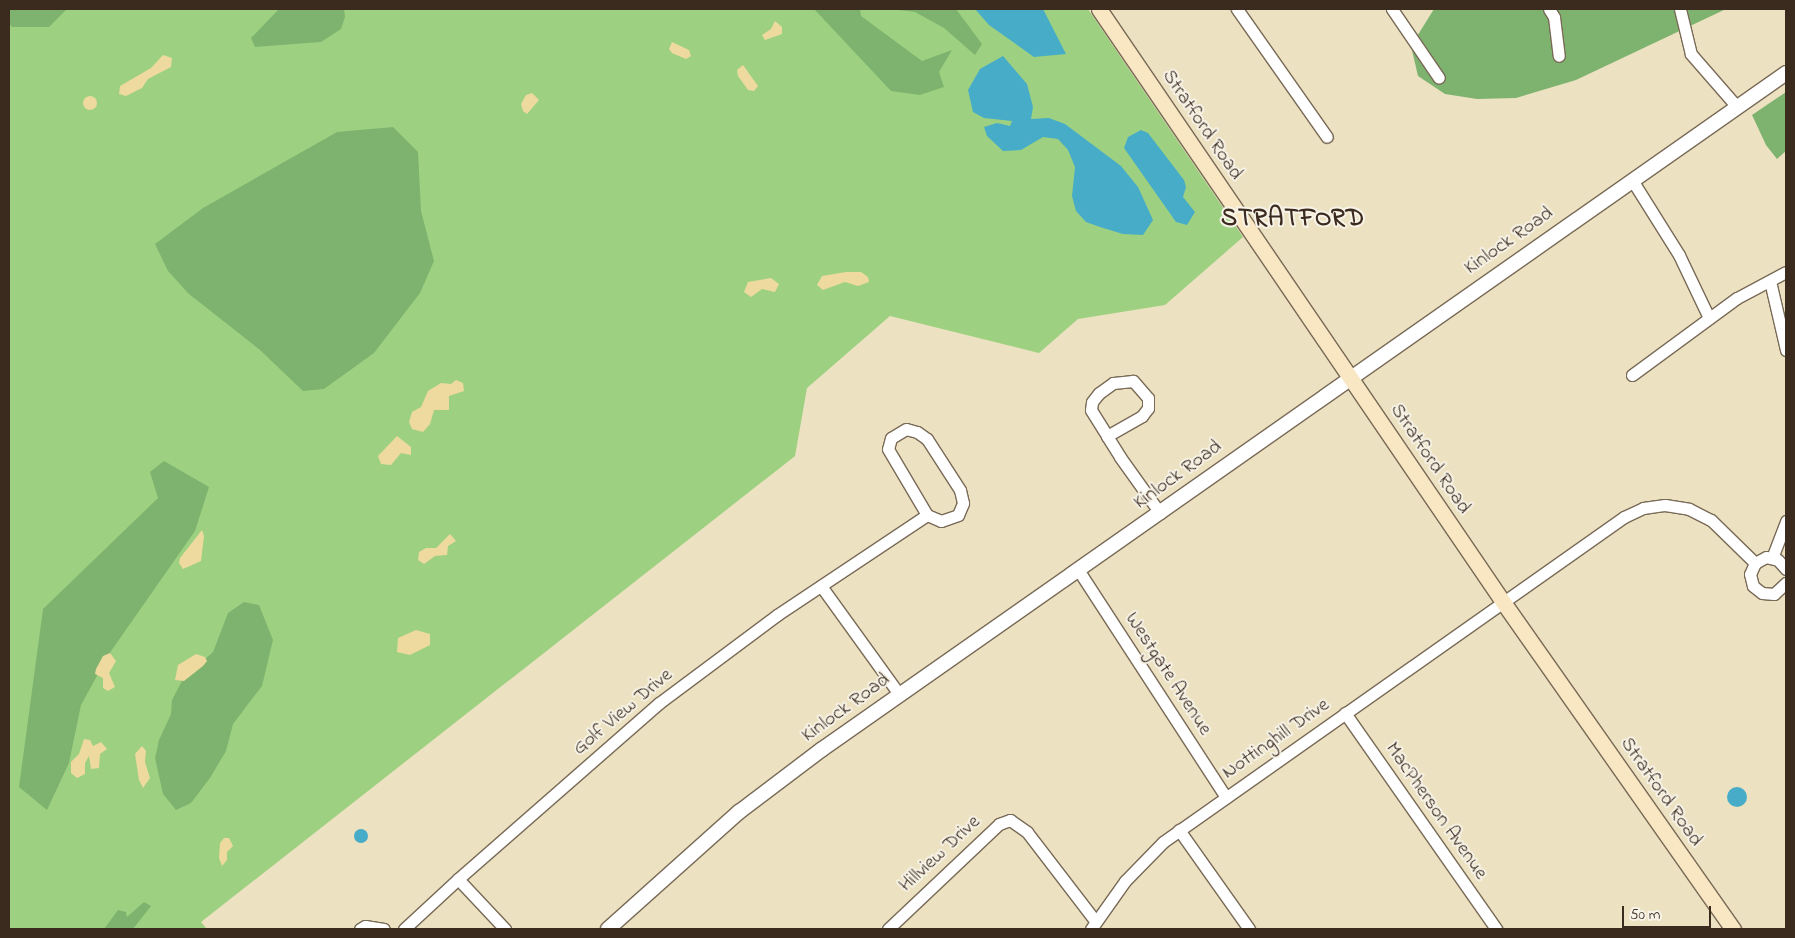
<!DOCTYPE html>
<style>
body{margin:0}
#map{position:relative;width:1795px;height:938px;overflow:hidden;background:#ece1c0;font-family:"Indie Flower",sans-serif}
div>[style]{position:absolute}
.green>*{inset:0;background:#9dd181}
.forest>*{inset:0;background:#7eb36f}
.sand>*{inset:0;background:#eeda9e}
.round{border-radius:50%}
.water>*{inset:0;background:#47acc7}
.roads{filter:drop-shadow(1px 0 #796a57) drop-shadow(-1px 0 #796a57) drop-shadow(0 1px #796a57) drop-shadow(0 -1px #796a57)}
.minor>*{height:11px;margin:-5.5px;padding:0 5.5px;transform-origin:5.5px;border-radius:5.5px;background:#fff}
.tertiary>*{height:14px;margin:-7px;padding:0 7px;transform-origin:7px;border-radius:7px;background:#fff}
.secondary>*{height:15px;margin:-7.5px;padding:0 7.5px;transform-origin:7.5px;border-radius:7.5px;background:#f9e7c3}
span{translate:-50% -50%;white-space:nowrap;text-align:center;line-height:1.15;-webkit-text-stroke:4px #f7f3e8;paint-order:stroke}
.street-label{font-size:20px;color:#3b2a1e}
.district-label{font-size:25px;color:#3b2a1e;font-weight:700;letter-spacing:1px}
.frame{position:absolute;inset:0;border:10px solid #3b2a1e;pointer-events:none}
.scale{position:absolute;left:1622px;top:906px;width:89px;height:22px;box-sizing:border-box;border:2px solid #3b2a1e;border-top:0;padding-left:6px;font-size:15px;line-height:18px;white-space:nowrap;color:#3b2a1e;-webkit-text-stroke:4px #f7f3e8;paint-order:stroke}
</style>
<div id="map">
<div class="green">
<div style="clip-path:polygon(9px 9px,1088px 9px,1243px 237px,1165px 305px,1078px 319px,1039px 353px,890px 316px,807px 388px,795px 456px,201px 922px,207px 929px,9px 929px)"></div>
</div>
<div class="forest">
<div style="clip-path:polygon(9px 9px,67px 9px,49px 27px,12px 27px,9px 23px)"></div>
<div style="clip-path:polygon(279px 9px,344px 9px,345px 17px,341px 29px,321px 42px,255px 47px,251px 38px)"></div>
<div style="clip-path:polygon(814px 9px,860px 9px,861px 16px,922px 61px,952px 50px,939px 72px,944px 87px,920px 95px,891px 91px)"></div>
<div style="clip-path:polygon(890px 9px,956px 9px,982px 44px,975px 55px,944px 28px,915px 12px)"></div>
<div style="clip-path:polygon(1434px 9px,1726px 9px,1576px 80px,1516px 98px,1477px 99px,1445px 94px,1418px 76px,1411px 46px)"></div>
<div style="clip-path:polygon(1786px 92px,1786px 151px,1777px 159px,1766px 145px,1752px 115px)"></div>
<div style="clip-path:polygon(393px 127px,418px 152px,421px 211px,434px 261px,420px 293px,374px 353px,324px 389px,303px 391px,260px 350px,189px 294px,168px 271px,155px 244px,203px 208px,337px 132px)"></div>
<div style="clip-path:polygon(164px 461px,209px 487px,195px 531px,109px 654px,81px 705px,69px 763px,47px 810px,19px 787px,43px 609px,158px 498px,150px 472px)"></div>
<div style="clip-path:polygon(244px 602px,259px 605px,273px 640px,262px 686px,233px 724px,226px 751px,210px 778px,191px 803px,176px 810px,163px 794px,155px 758px,159px 740px,171px 714px,172px 700px,183px 679px,213px 652px,228px 613px)"></div>
<div style="clip-path:polygon(144px 902px,151px 906px,133px 929px,104px 929px,118px 910px,126px 912px,127px 917px)"></div>
</div>
<div class="sand">
<div style="clip-path:polygon(775px 21px,782px 27px,782px 34px,765px 40px,762px 35px,771px 29px)"></div>
<div style="clip-path:polygon(672px 42px,689px 50px,691px 56px,686px 59px,672px 53px,669px 49px)"></div>
<div style="clip-path:polygon(163px 55px,172px 58px,171px 67px,148px 79px,142px 88px,126px 96px,119px 94px,120px 86px,151px 68px)"></div>
<div style="clip-path:polygon(743px 65px,758px 86px,754px 91px,748px 90px,738px 76px,737px 70px)"></div>
<div style="clip-path:polygon(532px 93px,539px 100px,527px 114px,523px 111px,521px 104px,526px 95px)"></div>
<div class="round" style="left:83px;top:96px;width:14px;height:14px"></div>
<div style="clip-path:polygon(846px 272px,861px 272px,868px 277px,869px 282px,858px 286px,845px 282px,823px 290px,817px 285px,822px 276px)"></div>
<div style="clip-path:polygon(771px 278px,779px 284px,775px 292px,762px 289px,751px 297px,744px 292px,748px 282px)"></div>
<div style="clip-path:polygon(456px 380px,463px 383px,464px 391px,449px 396px,449px 410px,434px 410px,430px 424px,423px 432px,412px 429px,409px 422px,412px 412px,421px 407px,428px 391px,441px 383px,451px 384px)"></div>
<div style="clip-path:polygon(397px 436px,411px 447px,411px 455px,401px 453px,391px 465px,381px 464px,378px 456px)"></div>
<div style="clip-path:polygon(202px 530px,204px 536px,201px 561px,183px 569px,179px 563px,180px 558px)"></div>
<div style="clip-path:polygon(450px 534px,456px 541px,448px 546px,447px 555px,435px 556px,424px 564px,418px 560px,419px 552px,426px 548px,436px 548px)"></div>
<div style="clip-path:polygon(416px 630px,430px 634px,430px 645px,410px 655px,397px 652px,398px 638px)"></div>
<div style="clip-path:polygon(110px 653px,116px 661px,109px 673px,115px 687px,108px 691px,103px 688px,103px 678px,95px 674px,96px 669px,103px 656px)"></div>
<div style="clip-path:polygon(196px 654px,205px 657px,207px 661px,203px 666px,184px 681px,175px 680px,178px 665px)"></div>
<div style="clip-path:polygon(84px 739px,90px 740px,93px 746px,101px 742px,107px 749px,100px 754px,99px 768px,91px 769px,89px 756px,85px 763px,85px 774px,77px 778px,71px 773px,71px 762px,79px 754px)"></div>
<div style="clip-path:polygon(142px 746px,146px 751px,145px 762px,150px 778px,143px 788px,139px 780px,135px 754px)"></div>
<div style="clip-path:polygon(224px 838px,229px 838px,233px 846px,227px 852px,227px 860px,222px 866px,219px 858px,220px 843px)"></div>
</div>
<div class="water">
<div style="clip-path:polygon(975px 9px,1043px 9px,1066px 54px,1034px 57px,989px 25px)"></div>
<div style="clip-path:polygon(1003px 56px,1027px 84px,1033px 107px,1031px 119px,1049px 118px,1065px 124px,1121px 166px,1138px 187px,1153px 220px,1143px 235px,1123px 234px,1100px 227px,1086px 222px,1076px 211px,1072px 196px,1075px 167px,1068px 150px,1058px 139px,1043px 137px,1021px 150px,1003px 151px,987px 136px,984px 127px,997px 123px,1010px 126px,1012px 121px,984px 118px,973px 112px,968px 90px,980px 69px)"></div>
<div style="clip-path:polygon(1141px 130px,1148px 133px,1184px 180px,1186px 187px,1183px 197px,1195px 212px,1187px 225px,1176px 222px,1124px 148px,1128px 137px)"></div>
<div class="round" style="left:1727px;top:787px;width:20px;height:20px"></div>
<div class="round" style="left:354px;top:829px;width:14px;height:14px"></div>
</div>
<div class="roads">
<div class="minor">
<div style="left:1237px;top:9px;width:156px;rotate:54.9deg"></div>
<div style="left:1392px;top:9px;width:83px;rotate:55.7deg"></div>
<div style="left:1549px;top:9px;width:9px;rotate:58deg"></div>
<div style="left:1554px;top:17px;width:39px;rotate:83deg"></div>
<div style="left:1680px;top:9px;width:46px;rotate:76.3deg"></div>
<div style="left:1691px;top:54px;width:70px;rotate:49deg"></div>
<div style="left:1632px;top:180px;width:89px;rotate:57.9deg"></div>
<div style="left:1679px;top:255px;width:70px;rotate:64.5deg"></div>
<div style="left:1770px;top:281px;width:71px;rotate:76.9deg"></div>
<div style="left:1632px;top:375px;width:130px;rotate:-36.3deg"></div>
<div style="left:1737px;top:298px;width:55px;rotate:-28deg"></div>
<div style="left:1107px;top:436px;width:40px;rotate:-29.7deg"></div>
<div style="left:1142px;top:416px;width:10px;rotate:-53deg"></div>
<div style="left:1148px;top:408px;width:10px;rotate:-90deg"></div>
<div style="left:1148px;top:398px;width:23px;rotate:-131deg"></div>
<div style="left:1133px;top:381px;width:20px;rotate:174deg"></div>
<div style="left:1113px;top:383px;width:17px;rotate:144deg"></div>
<div style="left:1099px;top:393px;width:11px;rotate:128deg"></div>
<div style="left:1092px;top:402px;width:8px;rotate:97deg"></div>
<div style="left:1091px;top:410px;width:31px;rotate:58deg"></div>
<div style="left:1107px;top:436px;width:25px;rotate:58deg"></div>
<div style="left:1120px;top:457px;width:69px;rotate:54.5deg"></div>
<div style="left:1772px;top:558px;width:40px;rotate:-69deg"></div>
<div style="left:1786px;top:569px;width:12px;rotate:-132deg"></div>
<div style="left:1778px;top:560px;width:12px;rotate:-166deg"></div>
<div style="left:1766px;top:557px;width:13px;rotate:151deg"></div>
<div style="left:1755px;top:563px;width:12px;rotate:114deg"></div>
<div style="left:1750px;top:574px;width:12px;rotate:76deg"></div>
<div style="left:1753px;top:586px;width:11px;rotate:38deg"></div>
<div style="left:1762px;top:593px;width:12px;rotate:5deg"></div>
<div style="left:1774px;top:594px;width:16px;rotate:-43deg"></div>
<div style="left:1079px;top:571px;width:270px;rotate:57deg"></div>
<div style="left:821px;top:586px;width:133px;rotate:54.2deg"></div>
<div style="left:1345px;top:713px;width:264px;rotate:55deg"></div>
<div style="left:1179px;top:830px;width:121px;rotate:54.7deg"></div>
<div style="left:458px;top:879px;width:267px;rotate:-41.2deg"></div>
<div style="left:659px;top:703px;width:147px;rotate:-36.7deg"></div>
<div style="left:777px;top:615px;width:180px;rotate:-33.7deg"></div>
<div style="left:927px;top:515px;width:15px;rotate:23deg"></div>
<div style="left:941px;top:521px;width:18px;rotate:-19deg"></div>
<div style="left:958px;top:515px;width:13px;rotate:-67deg"></div>
<div style="left:963px;top:503px;width:13px;rotate:-103deg"></div>
<div style="left:960px;top:490px;width:61px;rotate:-122.9deg"></div>
<div style="left:927px;top:439px;width:12px;rotate:-145deg"></div>
<div style="left:917px;top:432px;width:11px;rotate:-165deg"></div>
<div style="left:906px;top:429px;width:17px;rotate:149deg"></div>
<div style="left:891px;top:438px;width:11px;rotate:105deg"></div>
<div style="left:888px;top:449px;width:77px;rotate:59.4deg"></div>
<div style="left:360px;top:929px;width:6px;rotate:-31deg"></div>
<div style="left:365px;top:926px;width:19px;rotate:9deg"></div>
<div style="left:404px;top:929px;width:74px;rotate:-42.8deg"></div>
<div style="left:458px;top:879px;width:69px;rotate:46.8deg"></div>
<div style="left:888px;top:929px;width:153px;rotate:-43.4deg"></div>
<div style="left:999px;top:824px;width:12px;rotate:-20deg"></div>
<div style="left:1010px;top:820px;width:21px;rotate:35deg"></div>
<div style="left:1027px;top:832px;width:113px;rotate:52.5deg"></div>
<div style="left:1091px;top:929px;width:59px;rotate:-54.7deg"></div>
<div style="left:1125px;top:881px;width:54px;rotate:-45.7deg"></div>
<div style="left:1163px;top:842px;width:564px;rotate:-35.18deg"></div>
<div style="left:1624px;top:517px;width:21px;rotate:-25deg"></div>
<div style="left:1643px;top:508px;width:22px;rotate:-8deg"></div>
<div style="left:1665px;top:505px;width:24px;rotate:9deg"></div>
<div style="left:1689px;top:509px;width:25px;rotate:27deg"></div>
<div style="left:1711px;top:520px;width:62px;rotate:44.3deg"></div>
</div>
<div class="tertiary">
<div style="left:608px;top:929px;width:176px;rotate:-41.8deg"></div>
<div style="left:739px;top:812px;width:103px;rotate:-37.1deg"></div>
<div style="left:821px;top:750px;width:1179px;rotate:-35.05deg"></div>
</div>
<div class="secondary">
<div style="left:1099px;top:9px;width:718px;rotate:55.73deg"></div>
<div style="left:1503px;top:602px;width:400px;rotate:54.9deg"></div>
</div>
</div>
<div class="street-label">
<span style="left:1202px;top:125px;rotate:56deg">Stratford Road</span>
<span style="left:1509px;top:241px;rotate:-35deg">Kinlock Road</span>
<span style="left:1430px;top:459px;rotate:56deg">Stratford Road</span>
<span style="left:1178px;top:475px;rotate:-36deg">Kinlock Road</span>
<span style="left:1168px;top:674px;rotate:57deg">Westgate Avenue</span>
<span style="left:846px;top:708px;rotate:-36deg">Kinlock Road</span>
<span style="left:623px;top:712px;rotate:-40deg">Golf View Drive</span>
<span style="left:1276px;top:739px;rotate:-35deg">Nottinghill Drive</span>
<span style="left:1661px;top:792px;rotate:55deg">Stratford Road</span>
<span style="left:1436px;top:811px;rotate:55deg">MacPherson Avenue</span>
<span style="left:940px;top:854px;rotate:-43deg">Hillview Drive</span>
</div>
<div class="district-label">
<span style="left:1293px;top:219px">STRATFORD</span>
</div>
<div class="frame"></div>
<div class="scale">50 m</div>
</div>
